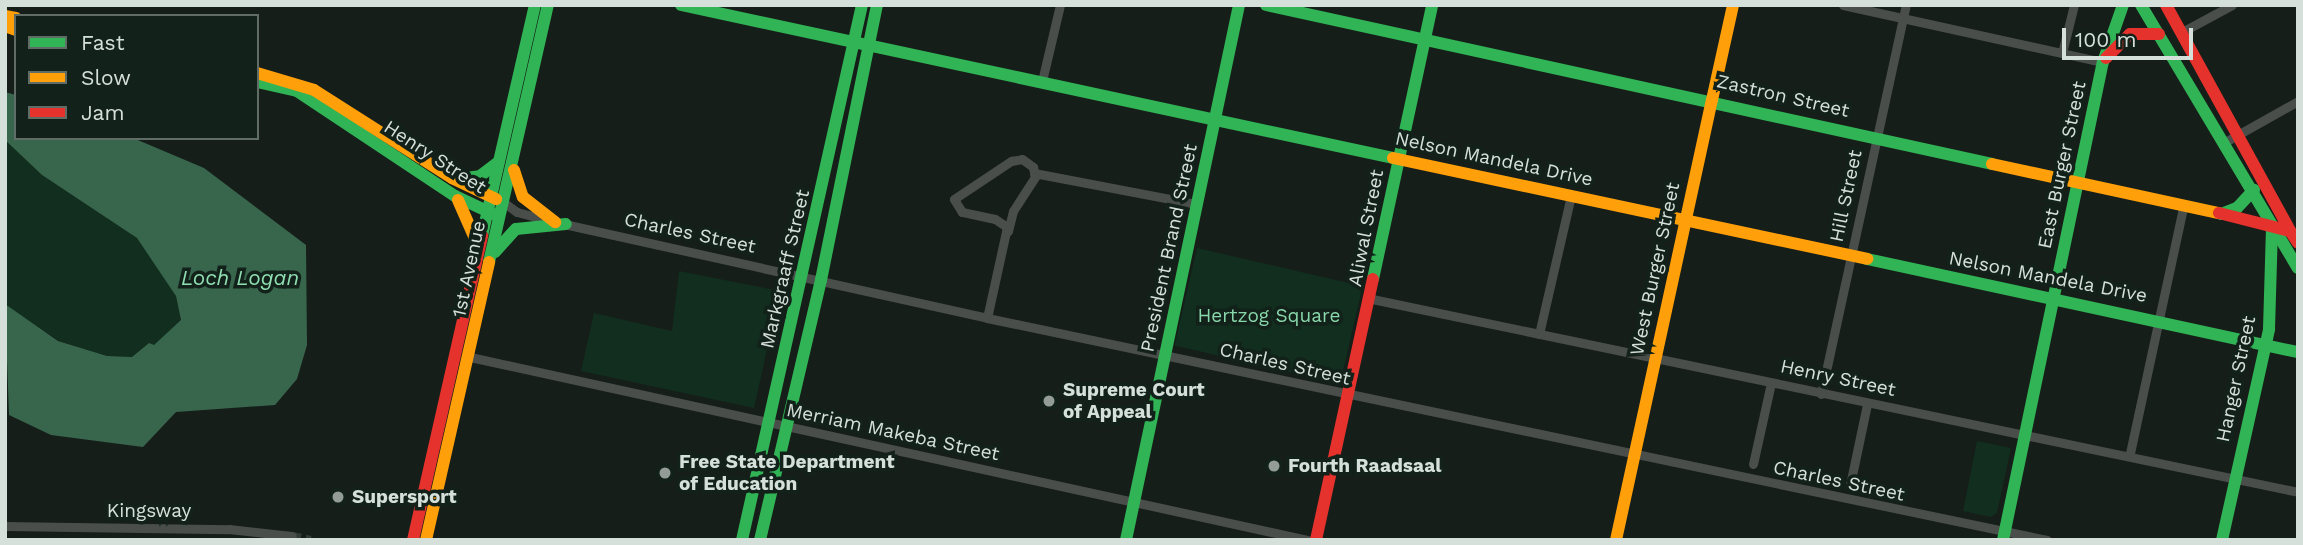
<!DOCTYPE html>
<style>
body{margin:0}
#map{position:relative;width:2303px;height:545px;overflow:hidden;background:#161e19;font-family:"Work Sans",sans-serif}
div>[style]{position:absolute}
.green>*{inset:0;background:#112e1f;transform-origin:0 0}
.water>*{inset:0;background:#38664d}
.street-tunnel>*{height:9px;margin-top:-4.5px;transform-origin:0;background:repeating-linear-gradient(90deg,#333b36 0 9px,transparent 0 13.5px)}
.street>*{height:9px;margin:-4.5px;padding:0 4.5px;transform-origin:4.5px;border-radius:4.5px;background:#4a4e4b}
.fast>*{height:12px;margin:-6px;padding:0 6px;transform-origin:6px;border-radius:6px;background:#30b455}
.slow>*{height:12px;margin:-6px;padding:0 6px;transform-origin:6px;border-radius:6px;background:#ff9f0a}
.jam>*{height:12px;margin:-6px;padding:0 6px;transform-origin:6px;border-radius:6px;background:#e5322d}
.dots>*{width:19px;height:19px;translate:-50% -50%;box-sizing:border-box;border:4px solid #122119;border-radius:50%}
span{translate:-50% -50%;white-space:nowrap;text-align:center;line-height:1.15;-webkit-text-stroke:7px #122119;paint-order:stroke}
.street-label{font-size:19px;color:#d6e0da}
.park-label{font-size:19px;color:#89d8ac}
.poi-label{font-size:19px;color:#d6e0da;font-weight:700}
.left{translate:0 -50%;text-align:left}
.water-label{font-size:21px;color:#90dfb3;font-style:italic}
.frame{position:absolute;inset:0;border:7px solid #d6e0da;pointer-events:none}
.legend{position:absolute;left:14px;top:14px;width:245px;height:126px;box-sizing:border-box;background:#122119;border:2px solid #606d66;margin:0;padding:9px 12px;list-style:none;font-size:21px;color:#d6e0da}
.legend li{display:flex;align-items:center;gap:14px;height:35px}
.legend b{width:35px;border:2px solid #606d66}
.scale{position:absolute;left:2062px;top:28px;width:131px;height:32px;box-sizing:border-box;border:4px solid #d6e0da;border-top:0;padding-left:9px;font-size:21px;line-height:24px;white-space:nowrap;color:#d6e0da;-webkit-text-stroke:5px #122119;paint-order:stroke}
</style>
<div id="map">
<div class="green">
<div style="clip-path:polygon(5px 140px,42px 175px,137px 238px,163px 273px,176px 296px,181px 321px,154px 346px,149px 343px,132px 357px,107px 356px,59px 341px,5px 305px)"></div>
<div style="left:1197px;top:248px;width:170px;height:100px;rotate:13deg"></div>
<div style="clip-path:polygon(679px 271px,780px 291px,754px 408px,581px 371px,594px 313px,672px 331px)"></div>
<div style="clip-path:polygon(1977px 441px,2011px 448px,1997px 513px,1991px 517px,1963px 511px)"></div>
</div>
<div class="water">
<div style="clip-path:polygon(5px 92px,16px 95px,16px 138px,133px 138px,204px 168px,306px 245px,307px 345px,297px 379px,275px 405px,176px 412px,143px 447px,51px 435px,9px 415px,5px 304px,58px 341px,107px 356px,132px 357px,149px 343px,154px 345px,181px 320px,176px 296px,137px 238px,42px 175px,5px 140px)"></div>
</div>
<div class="street-tunnel">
<div style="left:292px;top:536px;width:19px;rotate:12deg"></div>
</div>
<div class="street">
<div style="left:1843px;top:5px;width:266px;rotate:12.4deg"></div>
<div style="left:2180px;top:33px;width:59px;rotate:-28.3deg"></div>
<div style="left:2062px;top:53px;width:49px;rotate:-76deg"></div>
<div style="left:1042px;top:81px;width:78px;rotate:-76.7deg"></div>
<div style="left:2225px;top:142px;width:84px;rotate:-29.3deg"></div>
<div style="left:1034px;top:173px;width:166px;rotate:10.8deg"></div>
<div style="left:503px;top:202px;width:17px;rotate:36deg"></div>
<div style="left:517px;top:212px;width:39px;rotate:15deg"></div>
<div style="left:555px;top:222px;width:443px;rotate:12.5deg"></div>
<div style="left:987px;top:318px;width:1083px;rotate:11.83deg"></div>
<div style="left:1372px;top:299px;width:946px;rotate:11.77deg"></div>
<div style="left:987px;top:318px;width:93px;rotate:-77.6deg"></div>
<div style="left:1007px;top:227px;width:14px;rotate:-146deg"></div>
<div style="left:995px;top:219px;width:34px;rotate:-168deg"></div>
<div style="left:962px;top:212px;width:15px;rotate:-122deg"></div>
<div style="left:954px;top:199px;width:69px;rotate:-33.7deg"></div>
<div style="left:1011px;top:161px;width:11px;rotate:-10deg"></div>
<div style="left:1022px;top:159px;width:14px;rotate:36deg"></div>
<div style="left:1033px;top:167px;width:10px;rotate:79deg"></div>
<div style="left:1035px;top:177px;width:40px;rotate:122.9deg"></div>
<div style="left:1013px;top:211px;width:21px;rotate:104deg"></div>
<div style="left:1539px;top:334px;width:143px;rotate:-77deg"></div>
<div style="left:470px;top:357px;width:858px;rotate:12.32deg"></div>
<div style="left:1821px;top:394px;width:398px;rotate:-77.7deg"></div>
<div style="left:2130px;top:453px;width:252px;rotate:-77.8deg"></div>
<div style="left:1753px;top:464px;width:83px;rotate:-77.5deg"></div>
<div style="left:1850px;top:485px;width:83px;rotate:-78.1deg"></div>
<div style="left:5px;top:526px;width:224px;rotate:0.8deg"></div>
<div style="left:229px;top:529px;width:63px;rotate:6.3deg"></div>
</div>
<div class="fast">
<div style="left:681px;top:5px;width:728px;rotate:12.13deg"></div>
<div style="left:1266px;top:5px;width:743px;rotate:12.35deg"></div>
<div style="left:2141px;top:5px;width:306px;rotate:59.2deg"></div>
<div style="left:257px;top:82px;width:41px;rotate:12.7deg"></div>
<div style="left:297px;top:91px;width:190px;rotate:33.6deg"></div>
<div style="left:455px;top:196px;width:42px;rotate:25.3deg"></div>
<div style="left:457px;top:179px;width:23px;rotate:-7deg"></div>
<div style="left:480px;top:176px;width:21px;rotate:-37deg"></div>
<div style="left:2221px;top:214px;width:17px;rotate:-21deg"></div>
<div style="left:2237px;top:208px;width:25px;rotate:-47deg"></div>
<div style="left:482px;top:236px;width:237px;rotate:-77.1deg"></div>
<div style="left:495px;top:252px;width:31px;rotate:-48deg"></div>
<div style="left:516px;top:229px;width:50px;rotate:-5.7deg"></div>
<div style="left:1867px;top:259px;width:441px;rotate:12.2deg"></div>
<div style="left:489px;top:262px;width:264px;rotate:-77.1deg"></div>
<div style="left:1373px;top:279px;width:280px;rotate:-77.8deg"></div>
<div style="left:742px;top:540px;width:548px;rotate:-77.36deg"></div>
<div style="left:760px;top:540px;width:267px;rotate:-76.8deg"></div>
<div style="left:821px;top:280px;width:281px;rotate:-78.5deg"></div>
<div style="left:1126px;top:540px;width:547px;rotate:-78.07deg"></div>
<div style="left:2003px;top:540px;width:488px;rotate:-78.2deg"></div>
<div style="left:2103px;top:62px;width:60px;rotate:-70.7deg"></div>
<div style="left:2222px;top:540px;width:216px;rotate:-77.4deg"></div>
<div style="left:2269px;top:329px;width:104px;rotate:-88.3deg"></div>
</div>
<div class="slow">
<div style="left:5px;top:16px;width:11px;rotate:10deg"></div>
<div style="left:5px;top:26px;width:12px;rotate:20deg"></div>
<div style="left:257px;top:73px;width:59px;rotate:16.6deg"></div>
<div style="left:314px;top:90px;width:164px;rotate:32.5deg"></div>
<div style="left:452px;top:178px;width:49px;rotate:25.5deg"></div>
<div style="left:1712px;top:100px;width:97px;rotate:-77.5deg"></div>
<div style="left:1393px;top:158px;width:485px;rotate:12deg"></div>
<div style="left:1992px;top:164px;width:232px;rotate:12.2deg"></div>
<div style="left:514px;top:170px;width:28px;rotate:72deg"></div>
<div style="left:523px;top:197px;width:41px;rotate:38deg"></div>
<div style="left:458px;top:200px;width:47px;rotate:66.2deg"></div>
<div style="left:426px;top:540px;width:285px;rotate:-77.2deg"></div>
<div style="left:1616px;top:540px;width:450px;rotate:-77.7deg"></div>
</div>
<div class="jam">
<div style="left:2166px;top:5px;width:258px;rotate:61.2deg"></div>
<div style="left:2106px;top:58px;width:34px;rotate:-45deg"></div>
<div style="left:2130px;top:34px;width:29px"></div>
<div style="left:2219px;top:213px;width:73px;rotate:14.2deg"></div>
<div style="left:2290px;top:231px;width:14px;rotate:56deg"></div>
<div style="left:413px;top:540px;width:312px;rotate:-77.2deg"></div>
<div style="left:1316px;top:540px;width:267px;rotate:-77.7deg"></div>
</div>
<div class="dots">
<div style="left:1049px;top:401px;background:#939c96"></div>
<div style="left:1274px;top:466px;background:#939c96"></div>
<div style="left:665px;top:473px;background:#939c96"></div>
<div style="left:338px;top:497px;background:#939c96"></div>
</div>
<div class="street-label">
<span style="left:1783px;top:96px;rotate:13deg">Zastron Street</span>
<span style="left:435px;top:157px;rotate:33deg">Henry Street</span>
<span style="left:1494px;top:159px;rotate:12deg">Nelson Mandela Drive</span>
<span style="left:2062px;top:165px;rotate:-78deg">East Burger Street</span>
<span style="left:1846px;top:196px;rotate:-78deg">Hill Street</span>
<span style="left:1366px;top:228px;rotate:-79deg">Aliwal Street</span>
<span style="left:690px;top:233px;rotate:12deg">Charles Street</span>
<span style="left:1169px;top:248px;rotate:-78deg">President Brand Street</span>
<span style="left:469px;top:269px;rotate:-78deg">1st Avenue</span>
<span style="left:785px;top:269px;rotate:-77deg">Markgraaff Street</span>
<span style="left:1655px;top:269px;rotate:-78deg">West Burger Street</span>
<span style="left:2048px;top:277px;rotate:11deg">Nelson Mandela Drive</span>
<span style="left:1285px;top:364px;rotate:13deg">Charles Street</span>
<span style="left:1838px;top:378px;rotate:12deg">Henry Street</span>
<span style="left:2236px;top:379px;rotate:-78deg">Hanger Street</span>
<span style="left:893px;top:432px;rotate:12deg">Merriam Makeba Street</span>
<span style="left:1839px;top:481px;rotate:12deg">Charles Street</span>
<span style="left:149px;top:511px">Kingsway</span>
</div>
<div class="park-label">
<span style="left:1269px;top:316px">Hertzog Square</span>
</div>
<div class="poi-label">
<span class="left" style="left:1063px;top:401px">Supreme Court<br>of Appeal</span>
<span class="left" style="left:679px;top:473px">Free State Department<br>of Education</span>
<span class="left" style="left:1288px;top:466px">Fourth Raadsaal</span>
<span class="left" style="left:352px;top:497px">Supersport</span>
</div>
<div class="water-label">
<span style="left:240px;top:278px">Loch Logan</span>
</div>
<div class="frame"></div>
<ul class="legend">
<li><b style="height:9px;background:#30b455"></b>Fast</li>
<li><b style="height:9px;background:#ff9f0a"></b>Slow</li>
<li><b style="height:9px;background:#e5322d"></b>Jam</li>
</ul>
<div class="scale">100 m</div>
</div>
